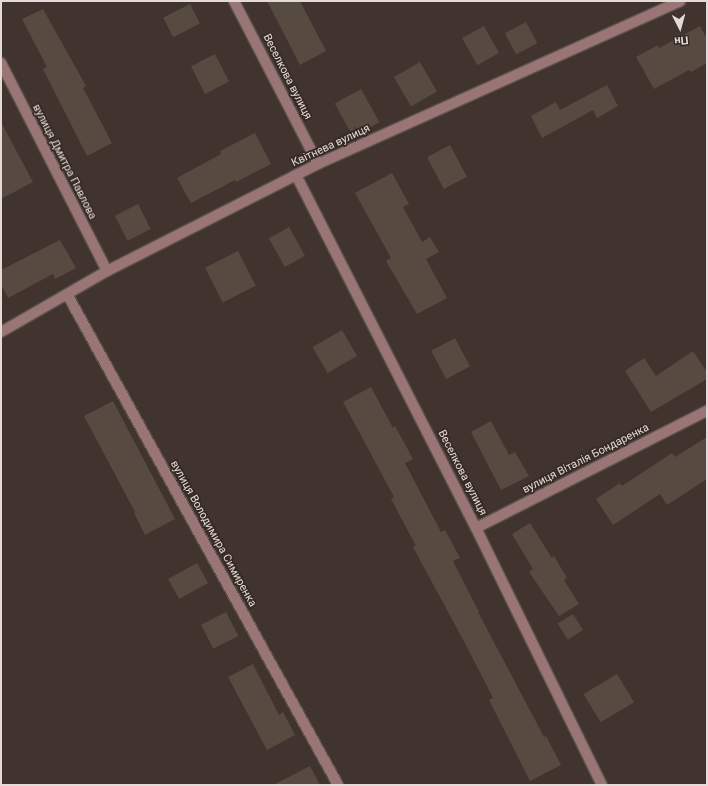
<!DOCTYPE html>
<meta charset="utf-8">
<style>
body{margin:0}
#map{position:relative;width:708px;height:786px;overflow:hidden;background:#41342f;font-family:Roboto,sans-serif}
div>[style]{position:absolute}
.building>*{inset:0;background:#564a41;transform-origin:0 0}
.roads{filter:drop-shadow(1px 0 #5e524d) drop-shadow(-1px 0 #5e524d) drop-shadow(0 1px #5e524d) drop-shadow(0 -1px #5e524d)}
.minor>*{height:10px;margin:-5px;padding:0 5px;transform-origin:5px;border-radius:5px;background:#997575}
span{translate:-50% -50%;white-space:nowrap;text-align:center;line-height:1.15;-webkit-text-stroke:3.5px #372a25;paint-order:stroke}
.street-label{font-size:11px;color:#e4dbd8}
.frame{position:absolute;inset:0;border:2px solid #e4dbd8;pointer-events:none}
.north{position:absolute;left:660px;top:8px;width:40px;height:40px;-webkit-text-stroke:3px #372a25;paint-order:stroke;rotate:174deg;font-size:11px;font-weight:700;line-height:16px;text-align:center;color:#e4dbd8}
.north::after{content:'';display:block;margin:auto;width:14px;height:18px;background:#e4dbd8;clip-path:polygon(50% 0,100% 100%,50% 72%,0 100%)}
</style>
<div id="map">
<div class="building">
<div style="clip-path:polygon(267px 1px,300px 1px,326px 51px,300px 65px)"></div>
<div style="left:190px;top:4px;width:22px;height:30px;rotate:63deg"></div>
<div style="clip-path:polygon(43px 9px,86px 86px,83px 88px,112px 143px,87px 156px,43px 69px,47px 67px,22px 19px)"></div>
<div style="left:526px;top:22px;width:24px;height:24px;rotate:62deg"></div>
<div style="left:484px;top:26px;width:31px;height:25px;rotate:61deg"></div>
<div style="clip-path:polygon(700px 26px,707px 39px,707px 63px,691px 72px,689px 70px,654px 89px,636px 57px,658px 45px,659px 48px)"></div>
<div style="left:215px;top:54px;width:31px;height:27px;rotate:63deg"></div>
<div style="left:420px;top:62px;width:34px;height:30px;rotate:60deg"></div>
<div style="clip-path:polygon(607px 85px,618px 106px,597px 118px,593px 110px,542px 138px,531px 116px,556px 102px,560px 110px)"></div>
<div style="left:361px;top:89px;width:38px;height:30px;rotate:61deg"></div>
<div style="clip-path:polygon(1px 122px,33px 182px,1px 199px)"></div>
<div style="clip-path:polygon(255px 133px,271px 164px,236px 182px,235px 180px,191px 203px,177px 178px,221px 154px,220px 151px)"></div>
<div style="left:450px;top:145px;width:36px;height:26px;rotate:62deg"></div>
<div style="clip-path:polygon(392px 173px,409px 204px,403px 207px,422px 242px,430px 237px,439px 252px,426px 259px,447px 298px,417px 314px,386px 261px,391px 258px,355px 193px)"></div>
<div style="left:138px;top:204px;width:28px;height:26px;rotate:63deg"></div>
<div style="left:289px;top:227px;width:33px;height:23px;rotate:61deg"></div>
<div style="clip-path:polygon(60px 240px,76px 268px,55px 279px,53px 274px,8px 298px,1px 284px,1px 270px)"></div>
<div style="left:238px;top:251px;width:39px;height:37px;rotate:63deg"></div>
<div style="left:342px;top:330px;width:30px;height:34px;rotate:60deg"></div>
<div style="left:455px;top:338px;width:32px;height:27px;rotate:62deg"></div>
<div style="clip-path:polygon(693px 351px,707px 372px,707px 379px,651px 412px,625px 371px,644px 358px,656px 376px)"></div>
<div style="clip-path:polygon(371px 387px,393px 428px,395px 426px,413px 459px,405px 463px,441px 532px,445px 530px,460px 558px,453px 561px,479px 612px,478px 612px,544px 737px,546px 736px,561px 765px,530px 781px,489px 700px,493px 698px,467px 647px,413px 547px,416px 546px,391px 499px,394px 497px,343px 402px)"></div>
<div style="clip-path:polygon(113px 401px,175px 519px,145px 535px,134px 513px,135px 512px,84px 416px)"></div>
<div style="clip-path:polygon(491px 421px,509px 455px,515px 452px,529px 476px,501px 490px,471px 432px)"></div>
<div style="clip-path:polygon(707px 437px,707px 479px,667px 505px,660px 494px,613px 525px,596px 499px,620px 483px,622px 486px,672px 453px,675px 457px)"></div>
<div style="clip-path:polygon(530px 523px,552px 558px,554px 556px,567px 578px,564px 580px,579px 604px,559px 616px,529px 572px,533px 569px,512px 534px)"></div>
<div style="left:197px;top:563px;width:23px;height:33px;rotate:61deg"></div>
<div style="left:226px;top:612px;width:27px;height:28px;rotate:63deg"></div>
<div style="left:573px;top:614px;width:19px;height:18px;rotate:58deg"></div>
<div style="clip-path:polygon(253px 664px,279px 715px,283px 712px,295px 735px,267px 750px,228px 677px)"></div>
<div style="left:617px;top:674px;width:33px;height:39px;rotate:59deg"></div>
<div style="clip-path:polygon(310px 766px,320px 785px,273px 785px)"></div>
</div>
<div class="roads">
<div class="minor">
<div style="left:234px;top:1px;width:183px;rotate:62.7deg"></div>
<div style="left:1px;top:63px;width:233px;rotate:63deg"></div>
<div style="left:296px;top:175px;width:396px;rotate:63deg"></div>
<div style="left:476px;top:528px;width:286px;rotate:63.9deg"></div>
<div style="left:67px;top:294px;width:561px;rotate:61.1deg"></div>
<div style="left:1px;top:332px;width:122px;rotate:-29.9deg"></div>
<div style="left:107px;top:271px;width:237px;rotate:-26.9deg"></div>
<div style="left:318px;top:164px;width:397px;rotate:-24.2deg"></div>
<div style="left:476px;top:528px;width:259px;rotate:-26.9deg"></div>
</div>
</div>
<div class="street-label">
<span style="left:287px;top:77px;rotate:63deg">Веселкова вулиця</span>
<span style="left:331px;top:146px;rotate:-25deg">Квітнева вулиця</span>
<span style="left:64px;top:162px;rotate:63deg">вулиця Дмитра Павлова</span>
<span style="left:586px;top:459px;rotate:-27deg">вулиця Віталія Бондаренка</span>
<span style="left:462px;top:473px;rotate:63deg">Веселкова вулиця</span>
<span style="left:213px;top:534px;rotate:61deg">вулиця Володимира Симиренка</span>
</div>
<div class="frame"></div>
<div class="north">Пн</div>
</div>
